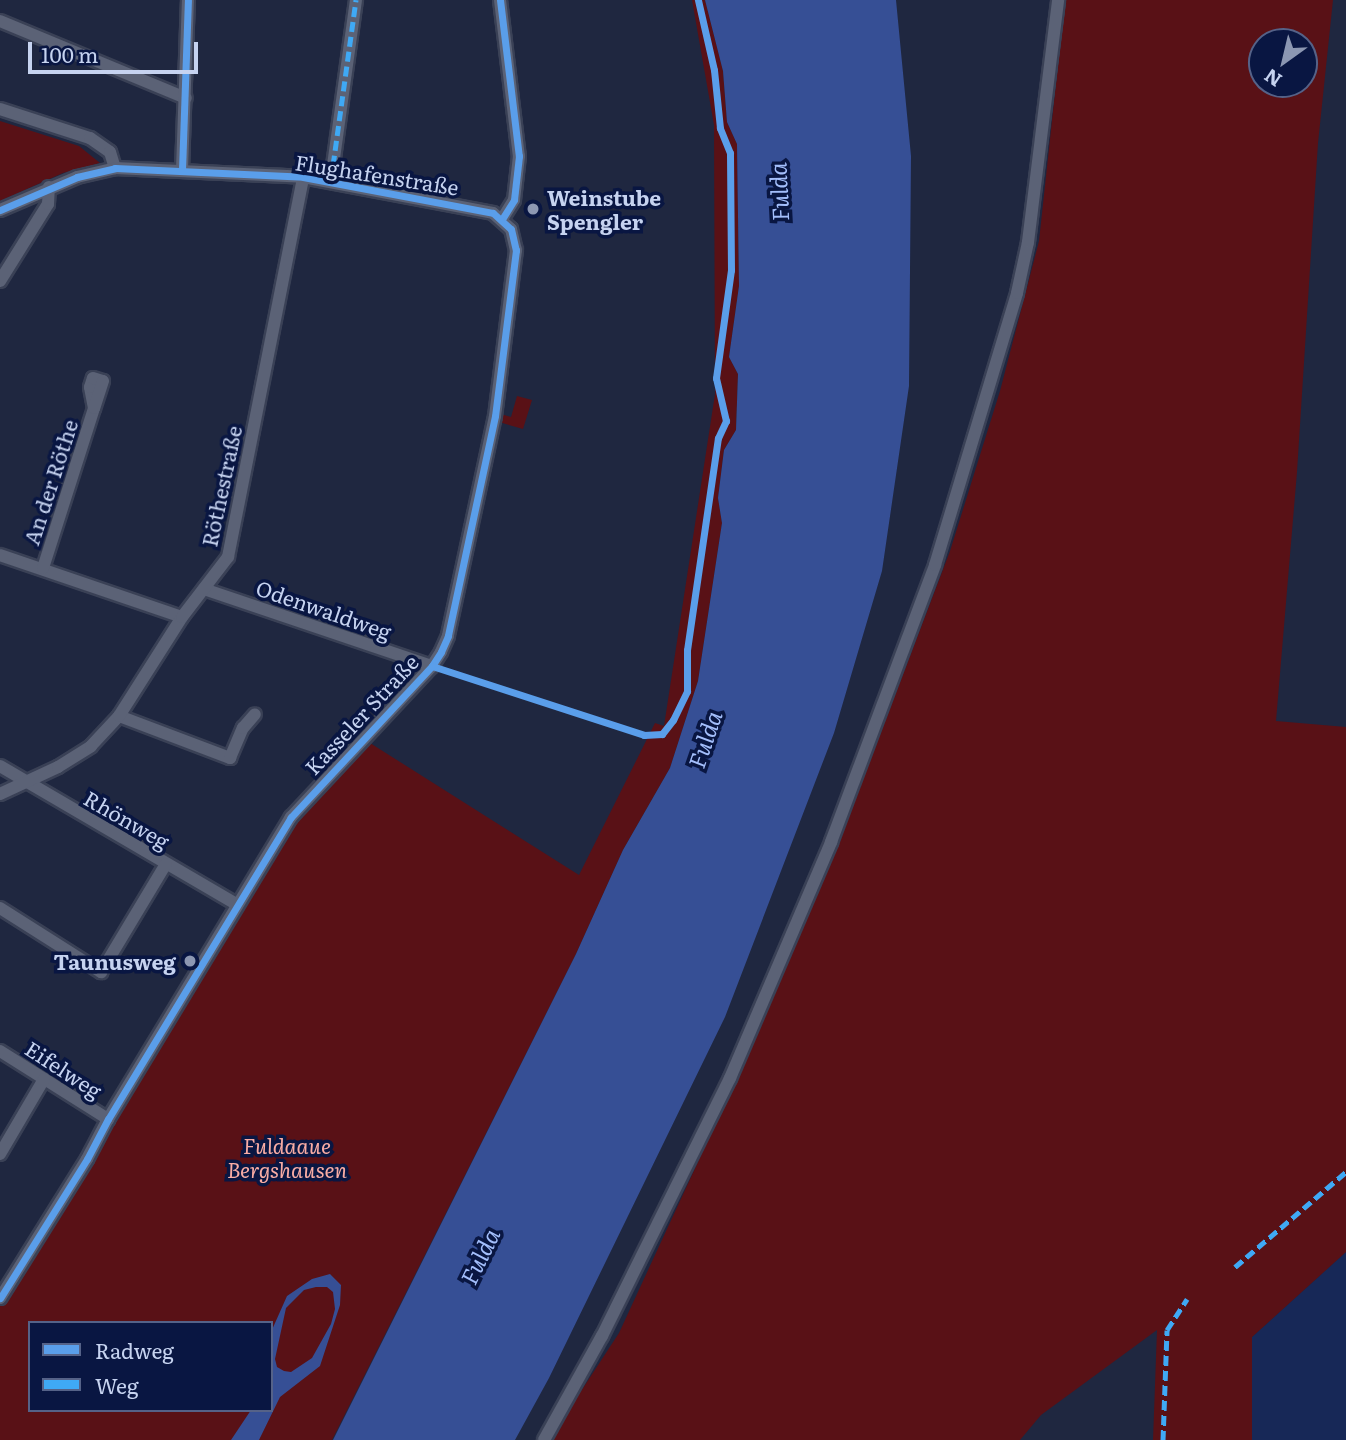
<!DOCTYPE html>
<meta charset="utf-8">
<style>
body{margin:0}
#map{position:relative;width:1346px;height:1440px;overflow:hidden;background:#1f2740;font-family:Literata,serif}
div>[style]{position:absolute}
.built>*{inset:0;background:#172857}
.green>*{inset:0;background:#591116}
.water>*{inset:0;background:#364f95}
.roads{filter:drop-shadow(2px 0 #3a4156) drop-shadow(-2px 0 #3a4156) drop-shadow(0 2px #3a4156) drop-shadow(0 -2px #3a4156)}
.minor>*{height:12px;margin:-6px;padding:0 6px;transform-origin:6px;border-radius:6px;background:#5b6276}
.quiet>*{height:5px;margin-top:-2.5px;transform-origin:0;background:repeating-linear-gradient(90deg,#3fa9f5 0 10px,transparent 0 15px)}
.cycleway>*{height:7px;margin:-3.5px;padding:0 3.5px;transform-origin:3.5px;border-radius:3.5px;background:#5a9eea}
.dots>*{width:19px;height:19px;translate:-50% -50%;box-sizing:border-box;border:4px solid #091642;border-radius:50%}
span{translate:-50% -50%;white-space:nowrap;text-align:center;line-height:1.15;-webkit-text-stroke:7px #091642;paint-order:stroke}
.street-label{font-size:21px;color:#c6d3f0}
.poi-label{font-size:21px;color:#c6d3f0;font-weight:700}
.left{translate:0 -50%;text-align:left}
.right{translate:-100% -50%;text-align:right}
.park-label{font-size:21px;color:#f9aca4;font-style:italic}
.water-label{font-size:23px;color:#a3befb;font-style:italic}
.legend{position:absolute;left:28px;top:1321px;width:245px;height:91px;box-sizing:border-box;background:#091642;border:2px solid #556288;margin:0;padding:9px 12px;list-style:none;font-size:21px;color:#c6d3f0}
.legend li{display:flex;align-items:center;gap:14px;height:35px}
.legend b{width:35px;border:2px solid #556288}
.north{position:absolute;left:1248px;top:28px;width:70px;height:70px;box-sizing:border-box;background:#091642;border:2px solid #556288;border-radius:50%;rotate:214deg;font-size:19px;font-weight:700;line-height:28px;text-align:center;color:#c6d3f0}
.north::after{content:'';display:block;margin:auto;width:24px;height:32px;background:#8c97b2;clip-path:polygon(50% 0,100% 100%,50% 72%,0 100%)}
.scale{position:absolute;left:28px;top:42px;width:170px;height:32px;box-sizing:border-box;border:4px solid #c6d3f0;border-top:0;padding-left:9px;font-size:21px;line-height:24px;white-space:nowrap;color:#c6d3f0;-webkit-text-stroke:5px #091642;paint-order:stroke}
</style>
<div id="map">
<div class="built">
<div style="clip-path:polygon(1346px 1252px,1346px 1440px,1252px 1440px,1252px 1337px)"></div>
</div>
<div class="green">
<div style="clip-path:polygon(evenodd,692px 0,705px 0,723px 71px,727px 122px,737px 144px,739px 286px,729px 357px,738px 374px,736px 430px,724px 450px,718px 498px,722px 523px,698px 681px,670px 768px,623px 850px,576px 954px,332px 1440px,0 1440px,0 1306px,288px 831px,370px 743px,579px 875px,655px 723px,664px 726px,715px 394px,714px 125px,692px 0,30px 1323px,271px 1323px,271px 1410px,30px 1410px,30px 1323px)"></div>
<div style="clip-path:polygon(evenodd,1065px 0,1333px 0,1318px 143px,1297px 472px,1276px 721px,1346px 727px,1346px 1252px,1252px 1337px,1252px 1440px,1153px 1440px,1157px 1330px,1041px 1415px,1020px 1440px,549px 1440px,619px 1333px,757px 1034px,834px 856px,950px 551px,1000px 391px,1039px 241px,1065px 0,1262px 42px,1304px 42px,1304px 84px,1262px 84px,1262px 42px)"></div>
<div style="clip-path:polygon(0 121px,79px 146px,100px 163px,63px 173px,0 201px)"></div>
<div style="clip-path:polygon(517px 396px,532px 400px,523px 429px,499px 422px,501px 414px,511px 417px)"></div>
</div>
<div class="water">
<div style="clip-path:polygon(705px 0,896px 0,911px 156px,909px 386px,882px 571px,834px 733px,725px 1017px,549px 1378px,515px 1440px,333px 1440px,576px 954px,623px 850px,670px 768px,698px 681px,722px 523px,718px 498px,724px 450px,736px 430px,738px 374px,729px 357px,739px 286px,737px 144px,727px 122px,723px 71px)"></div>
<div style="clip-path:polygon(evenodd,330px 1274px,341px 1285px,340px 1305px,320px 1366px,280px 1397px,259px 1440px,231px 1440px,251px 1410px,271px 1410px,271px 1332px,287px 1296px,312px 1279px,330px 1274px,316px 1287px,327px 1287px,333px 1292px,335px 1309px,331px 1324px,312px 1358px,291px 1372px,284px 1371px,277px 1367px,275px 1359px,286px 1308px,304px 1290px,316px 1287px)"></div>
</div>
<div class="roads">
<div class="minor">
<div style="left:500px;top:0;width:157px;rotate:83.1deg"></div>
<div style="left:519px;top:156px;width:44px;rotate:96.5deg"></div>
<div style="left:514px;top:200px;width:22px;rotate:122deg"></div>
<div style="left:0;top:21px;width:201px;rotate:22.5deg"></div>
<div style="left:0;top:109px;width:95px;rotate:17.9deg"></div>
<div style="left:90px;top:138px;width:24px;rotate:35deg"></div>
<div style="left:110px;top:152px;width:17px;rotate:73deg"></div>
<div style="left:182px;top:170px;width:170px;rotate:-88deg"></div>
<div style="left:331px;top:180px;width:182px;rotate:-82.1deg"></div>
<div style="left:0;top:210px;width:84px;rotate:-23.2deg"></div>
<div style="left:77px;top:177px;width:39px;rotate:-13deg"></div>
<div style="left:115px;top:168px;width:188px;rotate:2.7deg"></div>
<div style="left:303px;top:177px;width:193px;rotate:10.7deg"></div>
<div style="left:493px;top:213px;width:24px;rotate:42deg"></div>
<div style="left:511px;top:229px;width:22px;rotate:77deg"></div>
<div style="left:516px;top:250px;width:167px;rotate:97.2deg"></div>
<div style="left:495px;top:416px;width:225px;rotate:102.1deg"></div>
<div style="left:448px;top:636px;width:17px;rotate:114deg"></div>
<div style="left:441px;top:652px;width:17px;rotate:123deg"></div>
<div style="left:432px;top:666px;width:207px;rotate:133deg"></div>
<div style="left:291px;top:817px;width:353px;rotate:121.2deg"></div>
<div style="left:108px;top:1119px;width:45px;rotate:117.7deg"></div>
<div style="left:87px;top:1159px;width:164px;rotate:122deg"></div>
<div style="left:0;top:281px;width:91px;rotate:-58.1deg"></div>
<div style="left:48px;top:204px;width:17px;rotate:-87deg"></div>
<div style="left:0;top:555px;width:192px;rotate:18.8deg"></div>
<div style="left:43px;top:568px;width:168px;rotate:-72.3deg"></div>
<div style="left:94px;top:408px;width:21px;rotate:-101deg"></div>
<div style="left:90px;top:387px;width:9px;rotate:-72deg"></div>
<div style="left:93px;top:378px;width:10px;rotate:17deg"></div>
<div style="left:103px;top:381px;width:28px;rotate:108deg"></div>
<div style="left:204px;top:589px;width:241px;rotate:18.7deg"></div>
<div style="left:119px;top:716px;width:119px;rotate:20.7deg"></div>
<div style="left:230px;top:758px;width:33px;rotate:-67deg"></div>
<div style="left:243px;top:728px;width:18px;rotate:-49deg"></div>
<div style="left:0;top:766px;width:273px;rotate:30.3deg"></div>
<div style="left:0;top:794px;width:64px;rotate:-25deg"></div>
<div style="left:58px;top:767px;width:39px;rotate:-32deg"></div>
<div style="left:91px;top:746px;width:41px;rotate:-47deg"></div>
<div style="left:119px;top:716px;width:117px;rotate:-57.5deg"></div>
<div style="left:182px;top:617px;width:76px;rotate:-52.5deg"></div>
<div style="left:228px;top:557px;width:387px;rotate:-78.8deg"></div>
<div style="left:0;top:908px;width:120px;rotate:32.4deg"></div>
<div style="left:101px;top:972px;width:126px;rotate:-59deg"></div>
<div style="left:0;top:1051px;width:128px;rotate:32.2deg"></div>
<div style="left:0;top:1154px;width:87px;rotate:-59.6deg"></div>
<div style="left:544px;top:1440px;width:119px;rotate:-60.9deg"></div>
<div style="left:602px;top:1336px;width:288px;rotate:-63.6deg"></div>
<div style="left:730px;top:1078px;width:257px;rotate:-66.8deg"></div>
<div style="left:831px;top:842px;width:296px;rotate:-69.4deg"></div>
<div style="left:935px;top:565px;width:284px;rotate:-73.2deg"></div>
<div style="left:1017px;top:293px;width:52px;rotate:-77.8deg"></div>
<div style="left:1028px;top:242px;width:244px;rotate:-82.9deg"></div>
</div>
</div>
<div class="quiet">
<div style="left:331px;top:180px;width:182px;rotate:-82.1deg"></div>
<div style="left:1235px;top:1267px;width:146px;rotate:-40.6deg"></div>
<div style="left:1163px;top:1440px;width:110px;rotate:-87.9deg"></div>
<div style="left:1167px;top:1330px;width:37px;rotate:-57deg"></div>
</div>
<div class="cycleway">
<div style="left:500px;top:0;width:157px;rotate:83.1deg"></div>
<div style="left:519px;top:156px;width:44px;rotate:96.5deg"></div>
<div style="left:514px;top:200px;width:22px;rotate:122deg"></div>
<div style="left:182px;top:170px;width:170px;rotate:-88deg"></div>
<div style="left:0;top:210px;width:84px;rotate:-23.2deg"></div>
<div style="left:77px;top:177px;width:39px;rotate:-13deg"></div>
<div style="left:115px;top:168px;width:188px;rotate:2.7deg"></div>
<div style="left:303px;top:177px;width:193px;rotate:10.7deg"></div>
<div style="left:493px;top:213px;width:24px;rotate:42deg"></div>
<div style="left:511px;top:229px;width:22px;rotate:77deg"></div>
<div style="left:516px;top:250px;width:167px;rotate:97.2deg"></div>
<div style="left:495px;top:416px;width:225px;rotate:102.1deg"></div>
<div style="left:448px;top:636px;width:17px;rotate:114deg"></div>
<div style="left:441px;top:652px;width:17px;rotate:123deg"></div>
<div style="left:432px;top:666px;width:207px;rotate:133deg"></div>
<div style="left:291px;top:817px;width:353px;rotate:121.2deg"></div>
<div style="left:108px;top:1119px;width:45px;rotate:117.7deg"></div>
<div style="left:87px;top:1159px;width:164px;rotate:122deg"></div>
<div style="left:432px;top:666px;width:223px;rotate:18deg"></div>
<div style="left:644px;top:735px;width:18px;rotate:-3deg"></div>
<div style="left:662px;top:734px;width:18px;rotate:-52deg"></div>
<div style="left:673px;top:720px;width:32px;rotate:-64deg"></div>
<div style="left:687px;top:691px;width:41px;rotate:-90deg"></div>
<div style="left:687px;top:650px;width:214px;rotate:-81.7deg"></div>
<div style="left:718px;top:438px;width:19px;rotate:-65deg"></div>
<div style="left:726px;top:421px;width:44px;rotate:-103.1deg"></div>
<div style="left:716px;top:378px;width:109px;rotate:-82.1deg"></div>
<div style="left:731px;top:270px;width:117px;rotate:-90.5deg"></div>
<div style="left:730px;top:153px;width:27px;rotate:-112deg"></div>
<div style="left:720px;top:128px;width:58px;rotate:-95.9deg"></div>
<div style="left:714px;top:70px;width:72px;rotate:-102.9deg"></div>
</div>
<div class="dots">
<div style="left:533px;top:209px;background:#8c97b2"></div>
<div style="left:190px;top:961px;background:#8c97b2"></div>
</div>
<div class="street-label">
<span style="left:377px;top:174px;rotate:9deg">Flughafenstraße</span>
<span style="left:50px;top:482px;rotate:-72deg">An der Röthe</span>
<span style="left:221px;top:486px;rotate:-78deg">Röthestraße</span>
<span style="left:324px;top:609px;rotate:19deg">Odenwaldweg</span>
<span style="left:361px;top:714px;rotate:-47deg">Kasseler Straße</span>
<span style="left:127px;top:819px;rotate:30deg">Rhönweg</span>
<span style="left:64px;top:1069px;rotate:33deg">Eifelweg</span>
</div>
<div class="poi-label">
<span class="left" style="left:547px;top:209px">Weinstube<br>Spengler</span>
<span class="right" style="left:176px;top:961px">Taunusweg</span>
</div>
<div class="park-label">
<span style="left:287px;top:1157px">Fuldaaue<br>Bergshausen</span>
</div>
<div class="water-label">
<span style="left:778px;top:192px;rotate:-93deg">Fulda</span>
<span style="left:704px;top:739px;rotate:-71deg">Fulda</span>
<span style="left:479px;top:1256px;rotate:-64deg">Fulda</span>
</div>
<ul class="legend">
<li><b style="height:9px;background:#5a9eea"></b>Radweg</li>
<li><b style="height:9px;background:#3fa9f5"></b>Weg</li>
</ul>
<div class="north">N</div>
<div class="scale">100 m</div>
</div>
